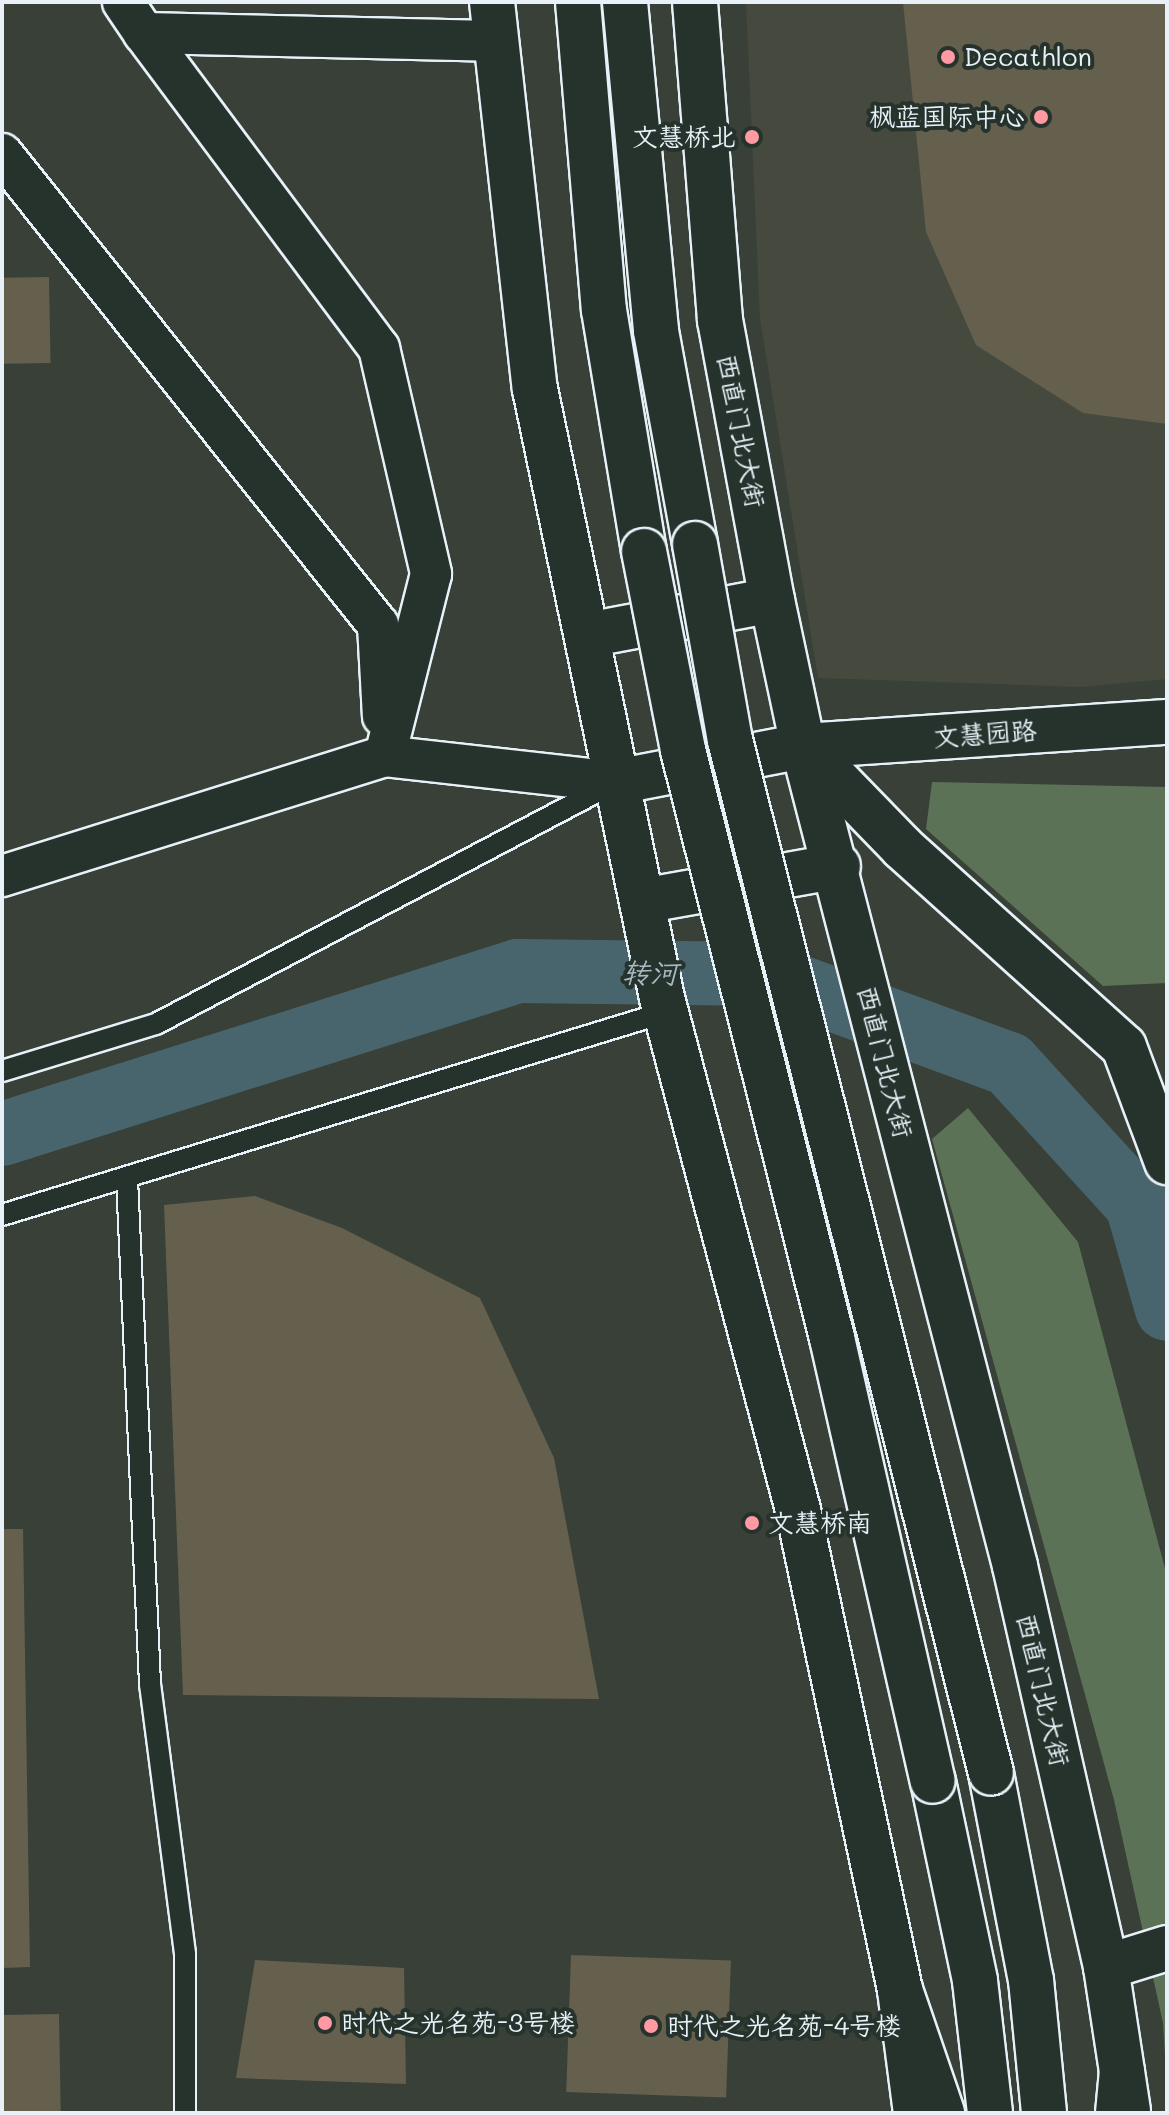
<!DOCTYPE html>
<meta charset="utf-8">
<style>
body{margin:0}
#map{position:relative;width:1169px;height:2115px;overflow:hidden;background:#394037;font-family:Mali,"LXGW WenKai TC",sans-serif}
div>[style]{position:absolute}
.built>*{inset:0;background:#464a3e}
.green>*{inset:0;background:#5c7257}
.river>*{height:64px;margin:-32px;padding:0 32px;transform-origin:32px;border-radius:32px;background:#48656e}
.building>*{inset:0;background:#64604d;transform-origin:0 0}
.roads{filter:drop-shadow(2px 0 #e8f1f8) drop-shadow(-2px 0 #e8f1f8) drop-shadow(0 2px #e8f1f8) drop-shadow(0 -2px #e8f1f8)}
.lane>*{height:20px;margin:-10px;padding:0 10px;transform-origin:10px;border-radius:10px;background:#26332d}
.street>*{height:40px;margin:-20px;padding:0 20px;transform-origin:20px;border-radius:20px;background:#26332d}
.secondary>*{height:44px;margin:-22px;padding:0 22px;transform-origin:22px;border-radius:22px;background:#26332d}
.highway>*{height:44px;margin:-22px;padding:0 22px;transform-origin:22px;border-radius:22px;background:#26332d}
.bridges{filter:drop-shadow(2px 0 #e8f1f8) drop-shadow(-2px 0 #e8f1f8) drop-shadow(0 2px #e8f1f8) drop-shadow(0 -2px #e8f1f8)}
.highway-bridge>*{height:44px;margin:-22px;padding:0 22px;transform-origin:22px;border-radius:22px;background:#26332d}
.dots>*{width:22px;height:22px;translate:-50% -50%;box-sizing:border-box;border:4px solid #26332d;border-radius:50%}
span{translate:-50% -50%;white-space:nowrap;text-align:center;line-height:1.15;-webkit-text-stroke:8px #26332d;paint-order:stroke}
.poi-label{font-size:26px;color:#e8f1f8}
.left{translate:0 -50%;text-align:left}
.right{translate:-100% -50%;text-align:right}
.street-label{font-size:26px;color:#e8f1f8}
.water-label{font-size:28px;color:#a8b9c1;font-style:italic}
.frame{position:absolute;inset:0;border:4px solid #e8f1f8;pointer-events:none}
</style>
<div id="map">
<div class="built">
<div style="clip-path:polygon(746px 2px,1167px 2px,1167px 679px,1080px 687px,818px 678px,760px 318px)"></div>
</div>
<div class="green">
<div style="clip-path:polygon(932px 782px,1167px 787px,1167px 983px,1103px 986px,926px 829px)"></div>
<div style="clip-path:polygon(968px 1108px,1078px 1242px,1167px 1576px,1167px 2086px,1163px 2023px,1114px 1800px,932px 1139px)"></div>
</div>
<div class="river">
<div style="left:2px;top:1134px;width:541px;rotate:-17.53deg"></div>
<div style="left:518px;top:971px;width:246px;rotate:0.7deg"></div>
<div style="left:764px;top:974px;width:261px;rotate:20.2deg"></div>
<div style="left:1009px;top:1064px;width:190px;rotate:47.6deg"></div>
<div style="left:1137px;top:1204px;width:109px;rotate:74.1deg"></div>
</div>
<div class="building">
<div style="clip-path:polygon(903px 2px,1167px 2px,1167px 424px,1083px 413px,976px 345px,926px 232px)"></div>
<div style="left:49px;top:277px;width:86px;height:47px;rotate:89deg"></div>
<div style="clip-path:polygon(255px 1196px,342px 1228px,480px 1298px,554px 1458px,599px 1699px,183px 1695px,164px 1205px)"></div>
<div style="clip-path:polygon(2px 1529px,23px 1529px,30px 1967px,2px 1968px)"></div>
<div style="left:571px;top:1955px;width:160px;height:137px;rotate:2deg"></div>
<div style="clip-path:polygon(255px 1960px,404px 1968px,406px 2084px,236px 2078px)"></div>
<div style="left:59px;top:2014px;width:99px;height:57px;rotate:89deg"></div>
</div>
<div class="roads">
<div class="lane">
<div style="left:2px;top:1071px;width:161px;rotate:-17deg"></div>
<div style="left:156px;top:1024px;width:511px;rotate:-27.77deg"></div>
<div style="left:127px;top:1179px;width:506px;rotate:87.39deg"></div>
<div style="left:150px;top:1684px;width:272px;rotate:82.6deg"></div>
<div style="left:185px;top:1954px;width:159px;rotate:90deg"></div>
<div style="left:2px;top:1215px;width:694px;rotate:-17deg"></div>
</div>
<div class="street">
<div style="left:123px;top:2px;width:37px;rotate:56deg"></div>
<div style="left:144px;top:33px;width:349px;rotate:1.3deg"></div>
<div style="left:144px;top:33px;width:393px;rotate:53.3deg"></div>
<div style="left:379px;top:348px;width:232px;rotate:77deg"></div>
<div style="left:431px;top:574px;width:188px;rotate:104.2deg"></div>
<div style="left:2px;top:154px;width:603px;rotate:51.4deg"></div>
<div style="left:378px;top:625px;width:91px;rotate:86.9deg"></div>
<div style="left:2px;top:876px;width:401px;rotate:-17.4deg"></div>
<div style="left:385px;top:756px;width:232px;rotate:6.4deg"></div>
</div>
<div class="secondary">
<div style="left:492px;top:2px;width:389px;rotate:83.7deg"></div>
<div style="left:535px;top:389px;width:622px;rotate:78.22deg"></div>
<div style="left:662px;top:998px;width:530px;rotate:75.12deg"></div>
<div style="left:798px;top:1510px;width:491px;rotate:78deg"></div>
<div style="left:900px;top:1990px;width:124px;rotate:82.6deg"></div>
<div style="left:695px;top:2px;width:319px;rotate:85.5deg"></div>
<div style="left:720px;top:320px;width:285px;rotate:79.5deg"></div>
<div style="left:772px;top:600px;width:149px;rotate:78deg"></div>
<div style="left:803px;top:746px;width:847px;rotate:75.5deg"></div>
<div style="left:1015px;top:1566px;width:411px;rotate:77.2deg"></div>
<div style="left:1106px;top:1967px;width:146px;rotate:81.3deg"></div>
<div style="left:587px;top:635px;width:188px;rotate:-10.7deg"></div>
<div style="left:808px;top:750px;width:136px;rotate:45.9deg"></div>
<div style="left:903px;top:848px;width:297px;rotate:42deg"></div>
<div style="left:1124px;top:1047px;width:123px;rotate:69.5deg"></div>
<div style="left:616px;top:782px;width:190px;rotate:-10.9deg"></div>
<div style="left:803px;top:746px;width:365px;rotate:-3.8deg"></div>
<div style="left:642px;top:901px;width:199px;rotate:-10.1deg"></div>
<div style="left:1106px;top:1967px;width:64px;rotate:-17.3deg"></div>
</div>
<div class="highway">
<div style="left:578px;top:2px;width:309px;rotate:85.2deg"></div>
<div style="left:604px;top:310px;width:244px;rotate:80.6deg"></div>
<div style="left:625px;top:2px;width:330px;rotate:84.6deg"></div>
<div style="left:656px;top:331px;width:217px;rotate:79.6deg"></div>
<div style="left:991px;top:1773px;width:211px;rotate:79.1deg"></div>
<div style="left:1031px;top:1980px;width:134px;rotate:84.4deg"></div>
<div style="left:933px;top:1781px;width:204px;rotate:78.1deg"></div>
<div style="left:975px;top:1981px;width:133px;rotate:83.5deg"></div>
<div style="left:900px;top:1990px;width:130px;rotate:71.1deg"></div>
<div style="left:1118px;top:2113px;width:42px;rotate:-84.6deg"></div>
</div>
</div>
<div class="bridges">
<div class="highway-bridge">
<div style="left:695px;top:544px;width:199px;rotate:79.9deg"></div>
<div style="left:730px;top:740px;width:1065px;rotate:75.82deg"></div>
<div style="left:644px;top:551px;width:203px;rotate:78.9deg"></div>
<div style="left:683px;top:750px;width:607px;rotate:75.78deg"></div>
<div style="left:832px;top:1338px;width:454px;rotate:77.2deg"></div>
</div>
</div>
<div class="dots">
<div style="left:948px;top:57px;background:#ff9aa2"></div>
<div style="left:1041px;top:117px;background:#ff9aa2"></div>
<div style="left:752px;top:137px;background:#ff9aa2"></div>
<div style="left:752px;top:1523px;background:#ff9aa2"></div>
<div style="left:325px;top:2023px;background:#ff9aa2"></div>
<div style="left:651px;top:2026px;background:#ff9aa2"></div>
</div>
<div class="poi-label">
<span class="left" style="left:964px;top:57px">Decathlon</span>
<span class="right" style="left:1025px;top:117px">枫蓝国际中心</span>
<span class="right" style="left:736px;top:137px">文慧桥北</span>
<span class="left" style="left:768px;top:1523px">文慧桥南</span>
<span class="left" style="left:341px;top:2023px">时代之光名苑-3号楼</span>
<span class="left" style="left:667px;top:2026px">时代之光名苑-4号楼</span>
</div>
<div class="street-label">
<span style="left:741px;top:431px;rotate:79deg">西直门北大街</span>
<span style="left:985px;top:734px;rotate:-4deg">文慧园路</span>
<span style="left:885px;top:1062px;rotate:76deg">西直门北大街</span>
<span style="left:1043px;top:1690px;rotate:77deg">西直门北大街</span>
</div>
<div class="water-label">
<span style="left:650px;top:972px;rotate:1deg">转河</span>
</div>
<div class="frame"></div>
</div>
